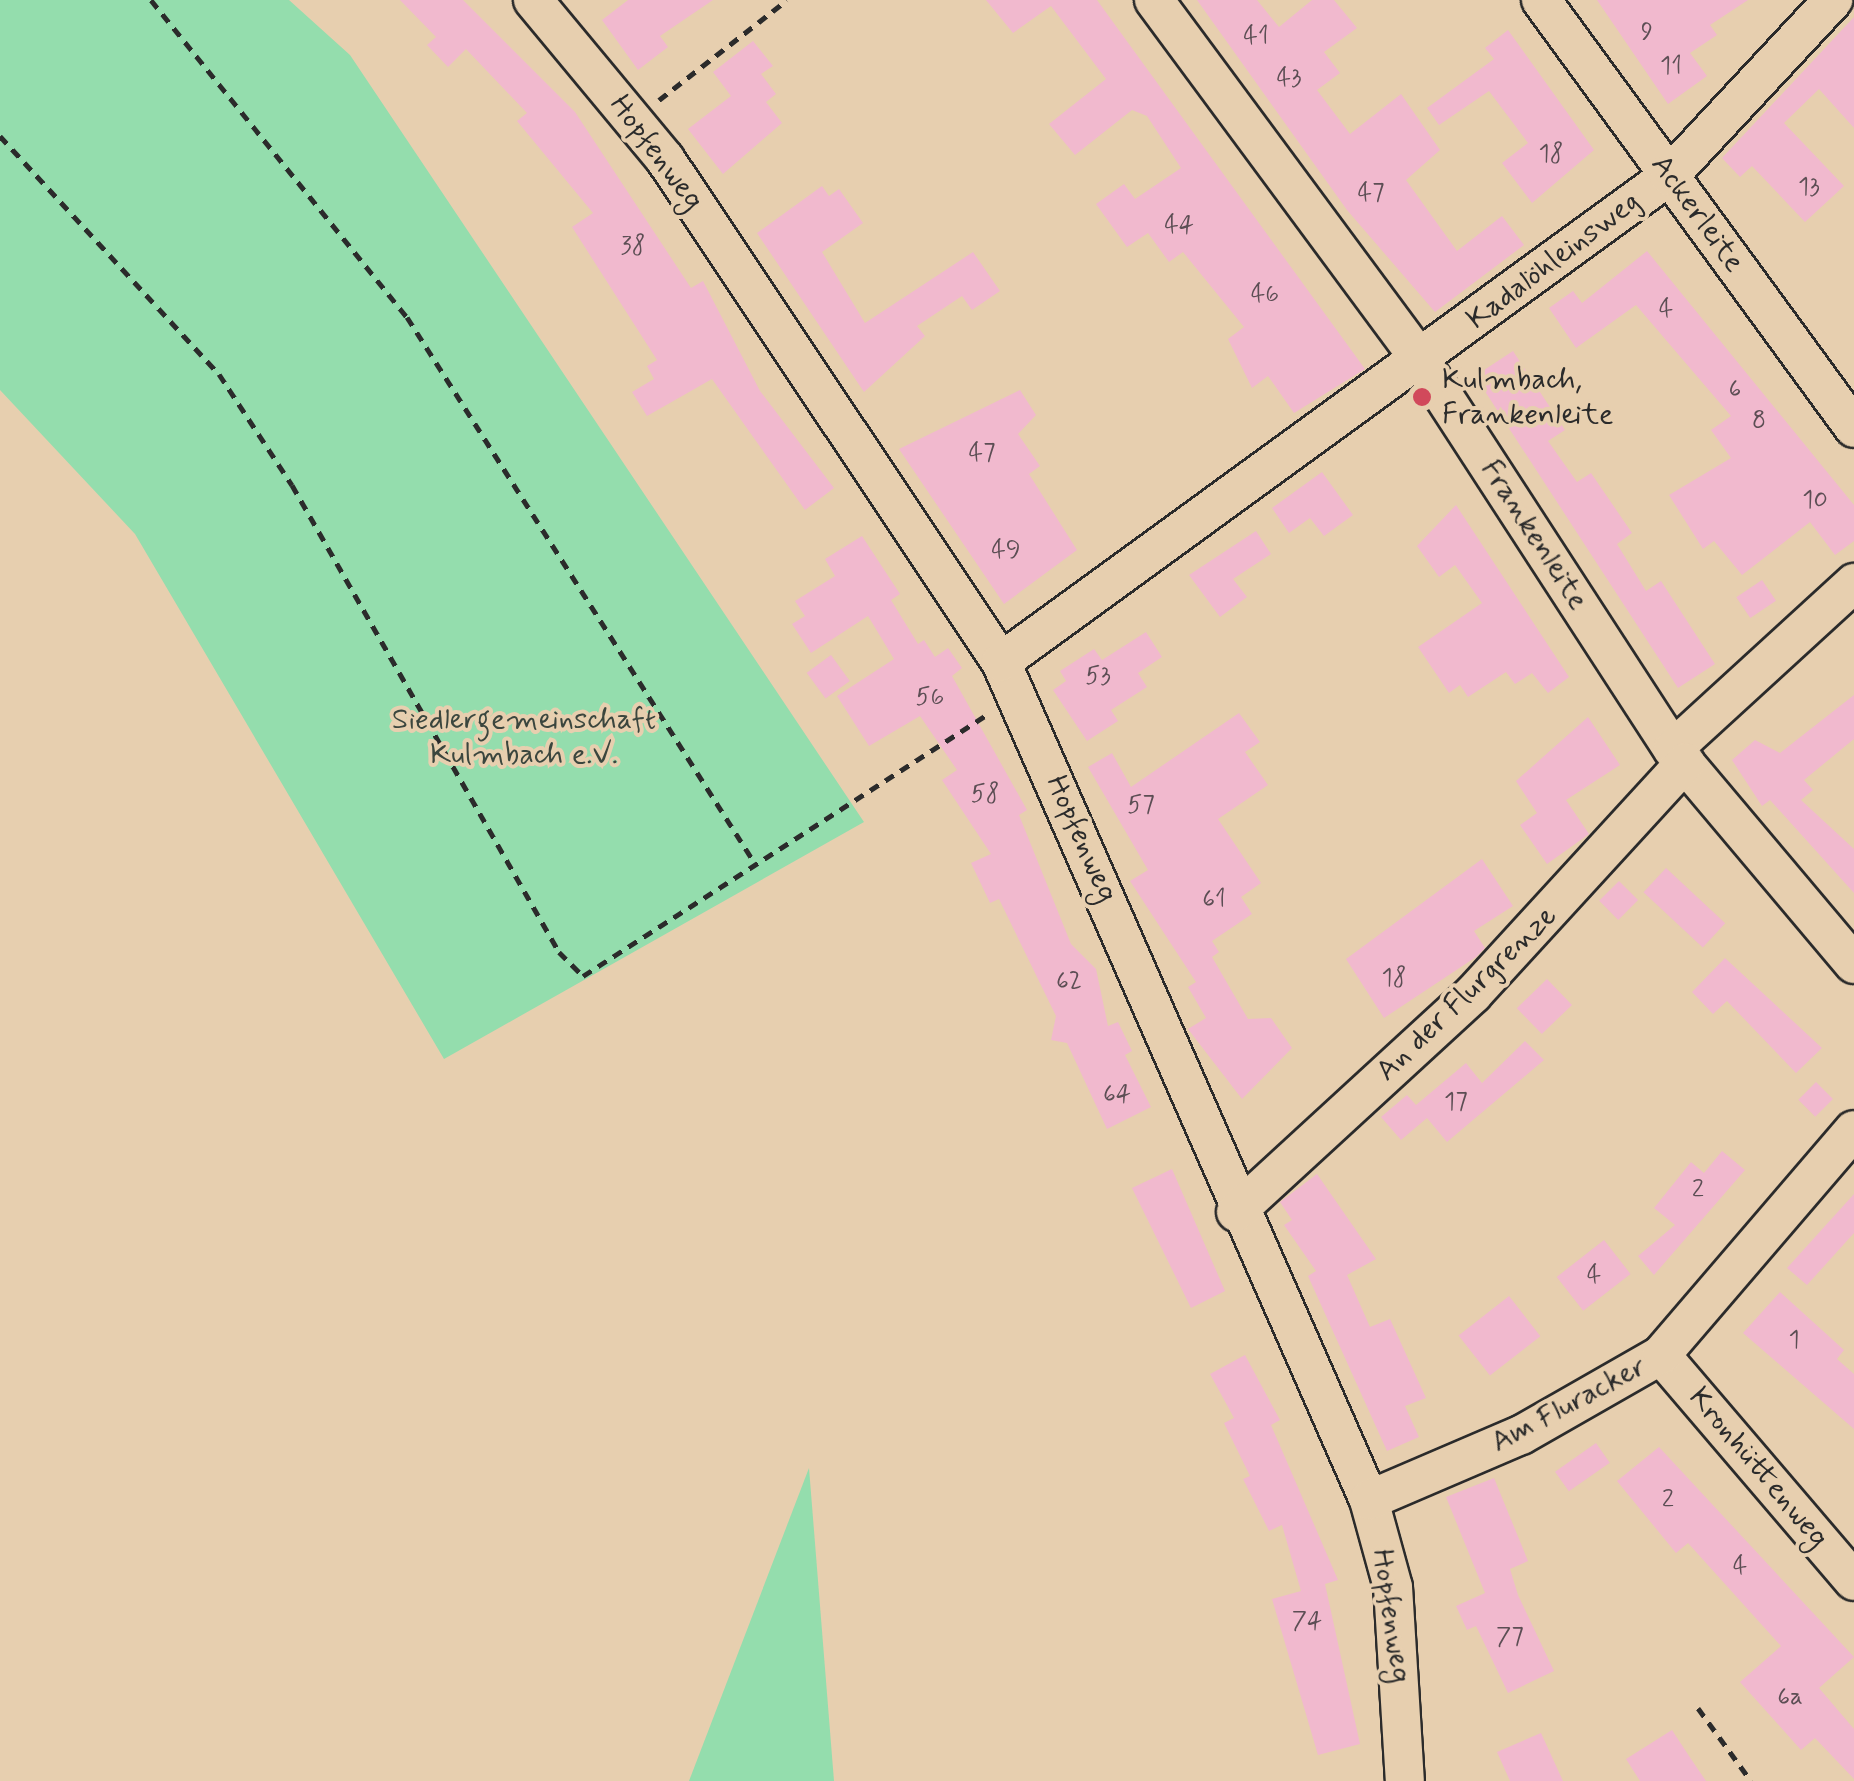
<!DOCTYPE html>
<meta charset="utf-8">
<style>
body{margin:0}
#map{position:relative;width:1854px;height:1781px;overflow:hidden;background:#e7cfaf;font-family:Mynerve,sans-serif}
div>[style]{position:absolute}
.green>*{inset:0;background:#94ddad}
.building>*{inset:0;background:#f1b9ce;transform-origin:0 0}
.path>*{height:5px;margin-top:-2.5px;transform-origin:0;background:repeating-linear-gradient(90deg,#2b2b2b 0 10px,transparent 0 18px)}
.roads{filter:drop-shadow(2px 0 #2b2b2b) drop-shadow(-2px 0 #2b2b2b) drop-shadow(0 2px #2b2b2b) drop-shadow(0 -2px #2b2b2b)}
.minor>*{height:38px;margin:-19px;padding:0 19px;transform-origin:19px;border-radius:19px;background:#e7cfaf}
.dots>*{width:28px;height:28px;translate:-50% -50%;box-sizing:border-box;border:5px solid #e7cfaf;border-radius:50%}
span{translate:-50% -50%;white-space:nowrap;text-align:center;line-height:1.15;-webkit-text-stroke:8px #e7cfaf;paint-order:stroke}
.number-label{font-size:25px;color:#5c4e54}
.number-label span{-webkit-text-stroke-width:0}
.street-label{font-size:30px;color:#2b2b2b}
.poi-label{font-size:30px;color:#2b2b2b}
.left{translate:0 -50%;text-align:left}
.park-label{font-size:30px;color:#3b463e}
</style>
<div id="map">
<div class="green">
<div style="clip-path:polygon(0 0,289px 0,350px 55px,864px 822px,444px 1059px,135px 534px,0 390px)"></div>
<div style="clip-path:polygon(809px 1468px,834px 1781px,689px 1781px)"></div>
</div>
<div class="building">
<div style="clip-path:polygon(400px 0,463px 0,575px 112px,691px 288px,703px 281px,760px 391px,834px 488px,805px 510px,712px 379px,647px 416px,632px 392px,654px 379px,647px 366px,657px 360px,572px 227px,593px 213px,517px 121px,527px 113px,466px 49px,448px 67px,427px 45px,436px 37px)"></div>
<div style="clip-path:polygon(628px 0,713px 0,660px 36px,668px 47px,638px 70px,602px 20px)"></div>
<div style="clip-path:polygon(986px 0,1097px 0,1365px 369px,1294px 413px,1268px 376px,1252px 388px,1228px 339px,1244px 327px,1183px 252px,1169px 262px,1148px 233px,1127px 247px,1096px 204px,1124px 184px,1135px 199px,1181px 168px,1147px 116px,1132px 110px,1075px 155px,1049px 124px,1106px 79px,1051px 6px,1013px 33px)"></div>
<div style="clip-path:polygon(1197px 0,1257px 0,1279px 27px,1312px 0,1334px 0,1357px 28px,1324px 52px,1340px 73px,1317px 90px,1350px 134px,1401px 94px,1440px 150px,1406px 180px,1457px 251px,1502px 216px,1524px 245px,1435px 312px,1347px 210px)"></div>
<div style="clip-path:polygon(1597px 0,1748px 0,1710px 25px,1717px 35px,1690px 53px,1707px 76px,1668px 104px)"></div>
<div style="clip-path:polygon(1854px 17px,1854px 128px,1819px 89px,1784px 123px,1844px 186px,1805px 222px,1752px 166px,1740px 177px,1722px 158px)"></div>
<div style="clip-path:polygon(1508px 30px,1594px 150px,1532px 203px,1502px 163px,1528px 143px,1489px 91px,1439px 125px,1427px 108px,1494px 59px,1485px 48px)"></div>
<div style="clip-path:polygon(753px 41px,773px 66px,761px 74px,776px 94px,766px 102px,782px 123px,723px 174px,688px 129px,731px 96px,713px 72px)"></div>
<div style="clip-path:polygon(822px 186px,829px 196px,839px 189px,863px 223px,822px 252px,865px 323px,973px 252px,1000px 291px,972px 310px,962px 296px,917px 326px,925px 336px,864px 392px,757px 233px)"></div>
<div style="clip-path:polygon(1647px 251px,1854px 505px,1854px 541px,1835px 555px,1810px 522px,1742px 575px,1714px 541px,1703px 549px,1669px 495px,1731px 458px,1711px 430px,1731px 416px,1636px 305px,1576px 348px,1549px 308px,1573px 291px,1582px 303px)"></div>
<div style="clip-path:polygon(1513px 351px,1565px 430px,1548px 441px,1577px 482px,1591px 473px,1632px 533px,1617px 544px,1646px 591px,1661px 581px,1715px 664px,1678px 688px,1475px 376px)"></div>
<div style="clip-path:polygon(1020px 390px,1036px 415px,1018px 434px,1040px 466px,1029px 474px,1077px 550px,1004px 604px,899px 449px)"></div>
<div style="clip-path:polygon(1322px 472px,1353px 515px,1324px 536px,1310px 518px,1289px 533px,1272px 508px)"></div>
<div style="clip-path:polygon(1456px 505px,1569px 677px,1548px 693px,1532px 673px,1515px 684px,1506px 672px,1468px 697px,1460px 685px,1449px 693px,1418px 647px,1482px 603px,1455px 565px,1439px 577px,1417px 546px)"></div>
<div style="clip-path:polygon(1256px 531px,1271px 554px,1233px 579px,1247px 597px,1220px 617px,1189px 575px)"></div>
<div style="clip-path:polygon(862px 536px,900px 594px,891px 600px,918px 644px,924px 640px,935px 657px,948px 648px,962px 668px,952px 676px,1027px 810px,1019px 815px,1071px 944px,1096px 969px,1108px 1026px,1118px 1022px,1132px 1051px,1125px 1055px,1151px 1107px,1107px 1129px,1067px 1043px,1051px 1040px,1056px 1016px,999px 899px,990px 903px,971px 863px,991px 854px,942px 780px,957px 770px,920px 716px,869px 746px,837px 696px,894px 659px,868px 616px,811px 653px,792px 624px,805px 616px,795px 601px,835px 576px,825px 559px)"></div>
<div style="left:1762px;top:580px;width:25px;height:31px;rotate:56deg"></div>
<div style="clip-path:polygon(1146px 632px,1162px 657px,1138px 673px,1147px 687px,1111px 710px,1118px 721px,1087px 741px,1053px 690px,1066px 681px,1060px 671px,1094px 649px,1102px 660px)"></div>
<div style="left:831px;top:655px;width:32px;height:30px;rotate:54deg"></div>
<div style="clip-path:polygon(1854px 695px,1854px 739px,1804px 780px,1813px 790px,1801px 800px,1854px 849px,1854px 893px,1770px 800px,1762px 806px,1732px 760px,1755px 740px,1780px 753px)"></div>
<div style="clip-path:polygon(1239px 713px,1260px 742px,1245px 752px,1268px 785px,1218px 819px,1261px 883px,1241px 897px,1252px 914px,1212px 941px,1219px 952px,1212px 957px,1248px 1019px,1271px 1018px,1292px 1048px,1242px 1099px,1188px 1029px,1206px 1018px,1188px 987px,1196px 982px,1130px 881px,1148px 870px,1088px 767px,1112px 753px,1131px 787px)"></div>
<div style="clip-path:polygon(1588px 717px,1620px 765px,1566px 800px,1589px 834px,1547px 864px,1520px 825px,1537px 813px,1516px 781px)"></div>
<div style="clip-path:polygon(1482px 859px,1513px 906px,1474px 931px,1485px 948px,1476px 957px,1384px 1018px,1346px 959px)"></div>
<div style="left:1666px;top:868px;width:81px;height:33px;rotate:43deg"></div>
<div style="left:1619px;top:881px;width:27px;height:28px;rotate:45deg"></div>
<div style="clip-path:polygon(1725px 958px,1822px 1048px,1796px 1073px,1727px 1001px,1713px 1014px,1692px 992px)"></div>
<div style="left:1547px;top:979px;width:36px;height:42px;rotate:46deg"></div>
<div style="clip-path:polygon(1525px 1041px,1544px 1060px,1447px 1142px,1427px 1118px,1401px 1140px,1381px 1117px,1407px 1095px,1416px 1105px,1466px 1063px,1482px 1083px)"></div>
<div style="left:1816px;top:1082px;width:24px;height:25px;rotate:45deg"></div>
<div style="clip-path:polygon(1722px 1151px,1745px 1170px,1654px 1275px,1638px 1256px,1675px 1225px,1654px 1208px,1691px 1162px,1704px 1173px)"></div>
<div style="clip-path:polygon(1172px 1169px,1225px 1291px,1191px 1308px,1132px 1188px)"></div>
<div style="clip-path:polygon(1317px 1174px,1376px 1259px,1347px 1275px,1370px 1327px,1390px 1319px,1426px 1398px,1405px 1406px,1419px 1437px,1387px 1451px,1308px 1276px,1316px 1271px,1284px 1225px,1292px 1220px,1280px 1202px)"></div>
<div style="clip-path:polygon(1854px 1194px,1854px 1233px,1807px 1285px,1787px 1268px)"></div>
<div style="left:1604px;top:1240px;width:43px;height:60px;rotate:52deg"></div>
<div style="clip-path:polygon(1780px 1292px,1844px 1350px,1837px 1359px,1854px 1374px,1854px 1429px,1743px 1333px)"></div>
<div style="left:1509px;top:1296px;width:51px;height:64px;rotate:52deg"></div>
<div style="clip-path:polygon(1245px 1355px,1280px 1420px,1271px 1425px,1338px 1580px,1325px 1584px,1360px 1744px,1318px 1755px,1272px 1599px,1301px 1591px,1282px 1525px,1269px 1531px,1243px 1479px,1250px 1476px,1224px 1423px,1234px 1418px,1210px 1374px)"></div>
<div style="left:1596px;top:1443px;width:24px;height:50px;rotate:55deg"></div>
<div style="clip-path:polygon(1659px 1447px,1854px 1657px,1819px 1688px,1854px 1729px,1854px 1779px,1815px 1738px,1801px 1750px,1740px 1682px,1781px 1646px,1688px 1543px,1676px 1553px,1617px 1481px)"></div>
<div style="clip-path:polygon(1494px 1478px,1528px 1561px,1510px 1569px,1518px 1595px,1554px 1671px,1508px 1693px,1476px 1626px,1467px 1630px,1456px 1606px,1485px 1593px,1446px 1497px)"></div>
<div style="clip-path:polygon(1672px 1730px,1689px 1756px,1706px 1781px,1640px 1781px,1626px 1759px)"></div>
<div style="clip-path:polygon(1541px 1733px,1563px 1781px,1510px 1781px,1497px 1752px)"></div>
</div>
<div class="path">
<div style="left:151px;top:0;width:407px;rotate:51.1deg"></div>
<div style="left:407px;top:317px;width:650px;rotate:57.51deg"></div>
<div style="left:659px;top:100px;width:162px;rotate:-38deg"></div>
<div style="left:0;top:136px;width:323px;rotate:47.4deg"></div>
<div style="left:219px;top:374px;width:133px;rotate:56.7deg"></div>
<div style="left:292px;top:485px;width:538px;rotate:60.24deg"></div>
<div style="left:559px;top:952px;width:34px;rotate:45deg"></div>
<div style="left:583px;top:976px;width:482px;rotate:-32.9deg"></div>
<div style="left:1698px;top:1708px;width:90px;rotate:54deg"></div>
</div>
<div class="roads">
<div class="minor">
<div style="left:533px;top:0;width:207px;rotate:50.3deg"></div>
<div style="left:665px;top:159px;width:605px;rotate:56.26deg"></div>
<div style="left:1001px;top:662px;width:915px;rotate:66.29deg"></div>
<div style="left:1369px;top:1500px;width:90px;rotate:74.6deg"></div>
<div style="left:1393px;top:1587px;width:194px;rotate:86.5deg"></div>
<div style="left:1154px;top:0;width:448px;rotate:53.5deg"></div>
<div style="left:1420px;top:360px;width:464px;rotate:57deg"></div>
<div style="left:1673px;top:749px;width:281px;rotate:49.9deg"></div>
<div style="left:1541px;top:0;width:530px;rotate:53.82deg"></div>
<div style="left:1001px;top:662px;width:826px;rotate:-36.04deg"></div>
<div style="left:1669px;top:176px;width:241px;rotate:-47deg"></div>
<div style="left:1673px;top:749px;width:246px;rotate:-42.5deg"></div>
<div style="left:1236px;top:1212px;width:322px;rotate:-42.6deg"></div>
<div style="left:1473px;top:994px;width:314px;rotate:-47.5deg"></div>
<div style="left:1661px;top:1355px;width:297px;rotate:49.5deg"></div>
<div style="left:1369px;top:1500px;width:165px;rotate:-23.2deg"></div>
<div style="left:1521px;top:1435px;width:161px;rotate:-29.7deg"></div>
<div style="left:1661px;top:1355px;width:296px;rotate:-49.4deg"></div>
</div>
</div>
<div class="dots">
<div style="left:1422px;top:397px;background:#d1495b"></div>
</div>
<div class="number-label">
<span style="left:1647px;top:33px">9</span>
<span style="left:1256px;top:37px">41</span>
<span style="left:1671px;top:67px">11</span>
<span style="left:1289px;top:79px">43</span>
<span style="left:1551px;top:155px">18</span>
<span style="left:1809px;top:188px">13</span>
<span style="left:1371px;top:194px">47</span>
<span style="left:1179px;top:226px">44</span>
<span style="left:633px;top:247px">38</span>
<span style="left:1265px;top:295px">46</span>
<span style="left:1666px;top:310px">4</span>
<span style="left:1735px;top:390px">6</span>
<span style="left:1759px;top:421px">8</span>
<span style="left:982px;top:454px">47</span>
<span style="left:1815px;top:501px">10</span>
<span style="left:1006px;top:551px">49</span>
<span style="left:1098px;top:677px">53</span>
<span style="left:930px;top:698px">56</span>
<span style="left:985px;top:795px">58</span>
<span style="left:1141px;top:806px">57</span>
<span style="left:1214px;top:900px">61</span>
<span style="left:1394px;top:979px">18</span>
<span style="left:1069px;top:982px">62</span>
<span style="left:1117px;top:1095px">64</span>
<span style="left:1456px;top:1103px">17</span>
<span style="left:1698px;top:1190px">2</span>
<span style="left:1594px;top:1276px">4</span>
<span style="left:1794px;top:1341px">1</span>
<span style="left:1668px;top:1500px">2</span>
<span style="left:1740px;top:1567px">4</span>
<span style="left:1307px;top:1622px">74</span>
<span style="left:1510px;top:1638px">77</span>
<span style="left:1790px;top:1698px">6a</span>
</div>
<div class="street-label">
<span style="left:656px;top:153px;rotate:53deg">Hopfenweg</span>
<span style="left:1697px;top:214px;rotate:54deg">Ackerleite</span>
<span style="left:1554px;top:261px;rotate:-37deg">Kadalöhleinsweg</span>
<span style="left:1534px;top:535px;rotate:57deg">Frankenleite</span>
<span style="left:1081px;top:839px;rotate:66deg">Hopfenweg</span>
<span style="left:1467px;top:994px;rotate:-44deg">An der Flurgrenze</span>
<span style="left:1569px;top:1405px;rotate:-28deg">Am Fluracker</span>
<span style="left:1758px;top:1468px;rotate:50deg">Kronhüttenweg</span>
<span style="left:1391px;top:1616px;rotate:82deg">Hopfenweg</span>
</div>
<div class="poi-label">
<span class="left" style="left:1442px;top:397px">Kulmbach,<br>Frankenleite</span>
</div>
<div class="park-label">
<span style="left:524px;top:737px">Siedlergemeinschaft<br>Kulmbach e.V.</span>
</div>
</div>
